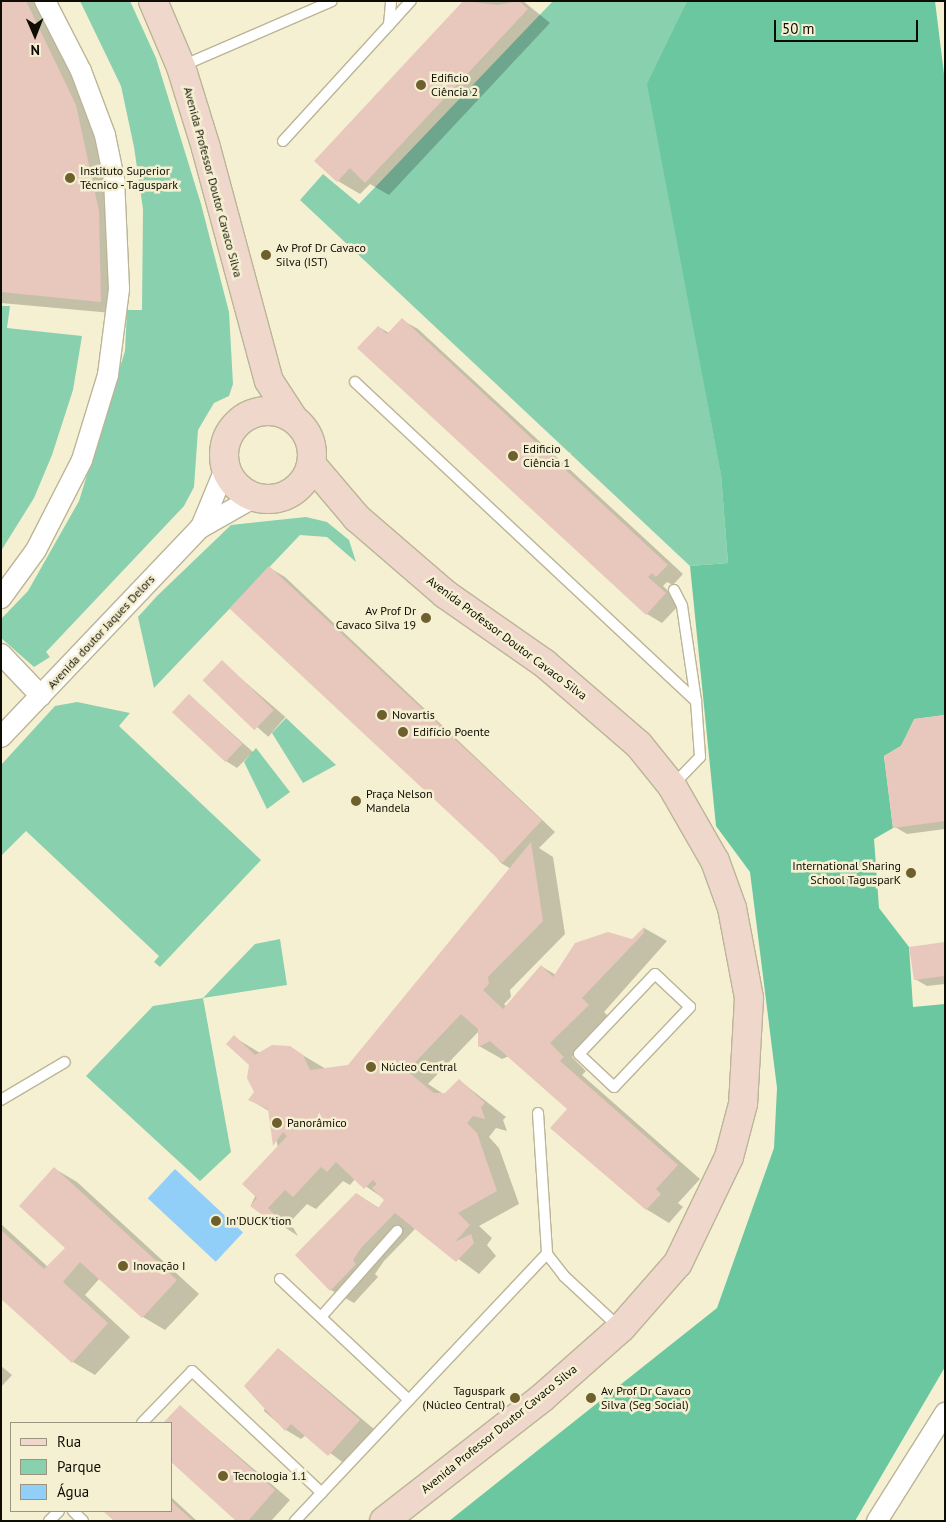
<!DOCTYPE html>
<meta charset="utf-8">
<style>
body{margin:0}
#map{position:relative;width:946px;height:1522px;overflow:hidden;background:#f5f0d1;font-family:"PT Sans",sans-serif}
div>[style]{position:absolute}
.green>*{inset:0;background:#89d0af}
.forest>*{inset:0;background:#6bc79f}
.water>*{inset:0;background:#92cff8;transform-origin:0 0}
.shadow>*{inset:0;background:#0003;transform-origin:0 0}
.building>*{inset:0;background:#e8c7bc;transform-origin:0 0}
.roads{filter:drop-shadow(1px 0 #bbb597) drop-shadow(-1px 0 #bbb597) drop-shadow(0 1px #bbb597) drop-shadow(0 -1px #bbb597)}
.service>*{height:10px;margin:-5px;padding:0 5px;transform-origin:5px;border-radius:5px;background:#fff}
.minor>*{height:20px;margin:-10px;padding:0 10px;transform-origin:10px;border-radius:10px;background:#fff}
.secondary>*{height:28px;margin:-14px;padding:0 14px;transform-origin:14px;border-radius:14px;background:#efd7cc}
.secondary>.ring{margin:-14px;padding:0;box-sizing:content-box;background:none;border:28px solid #efd7cc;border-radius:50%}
.dots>*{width:14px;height:14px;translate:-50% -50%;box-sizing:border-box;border:2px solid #f5f0d1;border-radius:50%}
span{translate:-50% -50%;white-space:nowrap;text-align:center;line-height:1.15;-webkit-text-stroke:5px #f5f0d1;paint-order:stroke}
.poi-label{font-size:12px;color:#0f0c04}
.left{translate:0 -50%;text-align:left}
.right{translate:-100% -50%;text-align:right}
.street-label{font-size:12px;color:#0f0c04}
.frame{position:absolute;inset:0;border:2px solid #0f0c04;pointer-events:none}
.legend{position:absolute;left:10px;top:1422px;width:162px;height:90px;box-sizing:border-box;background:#f5f0d1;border:1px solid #99957f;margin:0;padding:6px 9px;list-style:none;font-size:15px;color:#0f0c04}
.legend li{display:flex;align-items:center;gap:10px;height:25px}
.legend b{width:25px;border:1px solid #99957f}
.north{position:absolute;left:10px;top:10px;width:50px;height:50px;-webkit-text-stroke:4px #f5f0d1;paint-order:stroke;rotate:179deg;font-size:14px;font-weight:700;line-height:20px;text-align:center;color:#0f0c04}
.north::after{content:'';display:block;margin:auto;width:18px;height:22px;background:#0f0c04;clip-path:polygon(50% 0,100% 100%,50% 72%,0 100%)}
.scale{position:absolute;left:774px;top:20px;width:144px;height:22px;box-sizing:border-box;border:2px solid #0f0c04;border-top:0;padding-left:6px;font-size:15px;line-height:18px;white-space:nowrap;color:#0f0c04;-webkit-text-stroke:4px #f5f0d1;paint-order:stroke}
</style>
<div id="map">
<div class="green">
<div style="clip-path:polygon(80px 1px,130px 1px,156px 58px,201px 204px,229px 312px,233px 384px,229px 396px,214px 403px,198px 430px,194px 487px,184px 506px,46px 652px,50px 657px,34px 667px,1px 638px,1px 619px,28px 591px,79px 501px,125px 351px,127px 310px,142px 310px,143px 209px,134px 147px,121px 86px)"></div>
<div style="clip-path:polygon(553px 1px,687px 1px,648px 85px,721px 474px,728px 563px,690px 566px,300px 200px,323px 174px,359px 204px)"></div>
<div style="clip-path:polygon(1px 306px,10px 306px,7px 328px,82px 336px,73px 390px,52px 455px,34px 498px,1px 551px)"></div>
<div style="clip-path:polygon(306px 517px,327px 522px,349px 540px,356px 562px,327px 537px,300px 535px,154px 688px,138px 617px,157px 596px,231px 525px)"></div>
<div style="clip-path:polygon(77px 702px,130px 713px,119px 726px,261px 860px,160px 967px,154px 962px,159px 956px,26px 831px,1px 856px,1px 765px,55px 706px)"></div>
<div style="clip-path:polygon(286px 718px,336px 765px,303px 783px,272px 733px)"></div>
<div style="clip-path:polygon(256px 748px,290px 792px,267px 809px,244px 762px)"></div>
<div style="clip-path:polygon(280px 939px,287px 985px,203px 998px,231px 1152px,200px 1181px,86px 1076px,153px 1006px,203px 998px,255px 944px)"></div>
</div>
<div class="forest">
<div style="clip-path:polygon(687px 1px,935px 1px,945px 82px,945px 715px,915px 719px,901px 746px,884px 756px,893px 828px,874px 839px,879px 908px,909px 947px,913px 1007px,945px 1004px,945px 1367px,855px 1521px,449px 1521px,717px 1308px,774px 1148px,777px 1088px,750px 872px,716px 826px,690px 566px,728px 563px,721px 475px,647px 84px)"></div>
</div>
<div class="water">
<div style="left:175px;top:1169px;width:93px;height:40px;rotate:43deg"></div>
</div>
<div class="shadow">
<div style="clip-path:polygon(1px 1px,40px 1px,99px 119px,123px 314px,1px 303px)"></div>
<div style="clip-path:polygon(465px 1px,523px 1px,550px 23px,389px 195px,370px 184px,360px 194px,338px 181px)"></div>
<div style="clip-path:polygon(402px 320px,418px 329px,683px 574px,673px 585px,667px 582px,663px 586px,681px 603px,662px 623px,647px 614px,379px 327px,389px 333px)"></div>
<div style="clip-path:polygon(270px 568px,285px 577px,555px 832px,539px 848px,553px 857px,565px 934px,510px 990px,511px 997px,504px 1004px,507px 1007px,541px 966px,556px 975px,633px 940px,644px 928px,667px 941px,604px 1012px,611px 1019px,572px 1057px,586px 1071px,582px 1075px,700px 1179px,678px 1203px,683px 1207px,669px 1223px,646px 1209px,569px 1109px,509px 1056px,502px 1059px,479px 1046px,479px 1031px,428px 1084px,445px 1095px,459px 1080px,506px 1117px,503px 1120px,507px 1131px,496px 1128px,489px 1137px,499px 1148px,519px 1204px,479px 1226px,492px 1238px,487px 1245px,496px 1256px,479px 1274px,416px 1228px,384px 1261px,375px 1274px,378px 1277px,354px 1303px,331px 1290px,357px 1194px,379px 1208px,386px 1200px,355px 1179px,350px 1185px,343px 1181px,316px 1209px,307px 1204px,290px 1222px,298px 1236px,251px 1205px,278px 1147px,269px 1111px,250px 1100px,256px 1092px,251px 1065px,234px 1037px,260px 1053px,289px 1047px,326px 1069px,349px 1066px,511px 869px,501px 863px)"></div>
<div style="left:222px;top:662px;width:84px;height:26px;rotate:41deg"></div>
<div style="clip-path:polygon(190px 696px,253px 752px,237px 768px,226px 761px)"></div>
<div style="clip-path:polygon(945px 716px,945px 829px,907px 834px,895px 827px,902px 747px)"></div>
<div style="clip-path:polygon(945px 944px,945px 984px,927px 986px,915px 979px)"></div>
<div style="clip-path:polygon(55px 1169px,77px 1182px,199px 1294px,165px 1330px,143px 1317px,100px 1278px,85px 1295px,130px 1337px,95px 1375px,73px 1362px,1px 1297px,1px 1224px,48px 1267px,67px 1248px)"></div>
<div style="clip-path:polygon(279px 1349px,375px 1430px,345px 1464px,306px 1435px,301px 1439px,286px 1430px,264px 1411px)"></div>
<div style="clip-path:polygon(1px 1366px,12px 1375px,1px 1387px)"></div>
<div style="clip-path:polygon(180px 1406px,290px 1500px,271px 1521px,238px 1521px,171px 1423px,165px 1423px)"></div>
<div style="clip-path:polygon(171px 1497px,197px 1521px,116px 1521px,105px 1511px,171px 1511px)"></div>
</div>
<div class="building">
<div style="clip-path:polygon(1px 1px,26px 1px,76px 105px,99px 211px,101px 302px,1px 292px)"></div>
<div style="clip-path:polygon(463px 1px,498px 5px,519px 1px,528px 9px,365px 183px,350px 168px,337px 182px,314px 161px)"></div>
<div style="clip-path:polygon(402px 318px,668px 565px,656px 577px,652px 573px,648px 577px,666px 593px,646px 615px,357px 348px,378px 326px,387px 334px)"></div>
<div style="left:269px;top:566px;width:373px;height:58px;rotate:43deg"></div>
<div style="left:222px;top:660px;width:72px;height:28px;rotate:44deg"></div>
<div style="left:189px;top:694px;width:73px;height:25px;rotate:43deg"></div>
<div style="clip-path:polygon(945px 715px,945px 821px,893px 828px,884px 756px,901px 746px,914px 719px)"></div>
<div style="clip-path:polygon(531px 842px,543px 921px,488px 977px,489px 984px,483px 990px,503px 1009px,541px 965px,553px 977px,575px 943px,608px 932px,632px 939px,644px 927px,644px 933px,582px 998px,589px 1005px,550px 1043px,564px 1057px,560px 1061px,678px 1165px,656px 1189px,661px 1194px,646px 1210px,550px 1128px,567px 1109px,490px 1041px,478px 1047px,478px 1029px,461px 1014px,407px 1071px,434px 1093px,445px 1093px,459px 1079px,485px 1103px,481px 1107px,485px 1119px,473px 1116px,467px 1123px,477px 1133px,497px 1191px,458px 1213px,470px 1225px,455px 1242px,471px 1234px,474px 1243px,456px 1262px,395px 1213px,361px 1248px,353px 1260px,356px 1264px,330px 1291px,295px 1255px,356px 1193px,378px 1208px,384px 1200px,372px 1188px,377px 1184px,373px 1180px,364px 1189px,336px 1162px,327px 1172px,321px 1167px,293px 1197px,285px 1190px,268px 1208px,278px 1218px,275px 1224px,250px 1206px,257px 1198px,242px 1184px,287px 1136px,283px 1132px,273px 1146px,268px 1109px,248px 1100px,254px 1092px,247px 1078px,249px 1065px,226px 1044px,234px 1035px,255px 1055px,272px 1045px,290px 1046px,303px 1055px,310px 1070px,348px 1065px)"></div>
<div style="clip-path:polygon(945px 942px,945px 976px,914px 980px,909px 947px)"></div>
<div style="clip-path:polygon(54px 1167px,177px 1280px,142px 1318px,80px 1262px,63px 1282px,108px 1323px,72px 1363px,1px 1299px,1px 1230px,44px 1269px,65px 1248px,19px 1206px)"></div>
<div style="clip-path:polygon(278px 1348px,360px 1420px,328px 1456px,291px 1424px,285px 1431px,244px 1386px)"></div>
<div style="clip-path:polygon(180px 1405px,275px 1490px,248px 1521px,236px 1521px,171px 1462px,171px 1423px,163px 1423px)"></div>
<div style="clip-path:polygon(171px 1501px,193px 1521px,114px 1521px,103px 1511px,171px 1511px)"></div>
</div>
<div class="roads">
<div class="service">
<div style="left:390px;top:24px;width:31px;rotate:-48deg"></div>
<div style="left:182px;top:66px;width:163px;rotate:-23.4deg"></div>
<div style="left:283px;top:141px;width:157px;rotate:-47.6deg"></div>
<div style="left:389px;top:25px;width:24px;rotate:-85deg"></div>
<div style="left:355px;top:382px;width:467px;rotate:43.1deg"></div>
<div style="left:696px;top:701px;width:56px;rotate:85.9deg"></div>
<div style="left:700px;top:757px;width:39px;rotate:134deg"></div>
<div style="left:674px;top:590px;width:18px;rotate:63deg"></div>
<div style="left:682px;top:606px;width:96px;rotate:81.6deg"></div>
<div style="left:655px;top:974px;width:48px;rotate:43.3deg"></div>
<div style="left:690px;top:1007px;width:110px;rotate:133.5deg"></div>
<div style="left:614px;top:1087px;width:48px;rotate:-136.7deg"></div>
<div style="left:579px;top:1054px;width:110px;rotate:-46.5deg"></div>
<div style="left:1px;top:1100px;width:74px;rotate:-30.7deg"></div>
<div style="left:538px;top:1113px;width:141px;rotate:86.3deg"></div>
<div style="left:547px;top:1254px;width:28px;rotate:52deg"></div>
<div style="left:564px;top:1276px;width:76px;rotate:42.9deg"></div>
<div style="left:280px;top:1279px;width:177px;rotate:43.2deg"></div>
<div style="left:321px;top:1317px;width:115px;rotate:-48.5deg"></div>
<div style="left:142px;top:1423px;width:72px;rotate:-46.1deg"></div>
<div style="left:192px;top:1371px;width:178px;rotate:43.2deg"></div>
<div style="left:73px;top:1511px;width:14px;rotate:45deg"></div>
<div style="left:49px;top:1521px;width:14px;rotate:-45deg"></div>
<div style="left:295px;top:1521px;width:367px;rotate:-46.7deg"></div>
</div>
<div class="minor">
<div style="left:201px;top:527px;width:63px;rotate:-67.5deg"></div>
<div style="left:1px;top:598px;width:59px;rotate:-53.9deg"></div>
<div style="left:36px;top:550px;width:101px;rotate:-62.9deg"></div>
<div style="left:82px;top:460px;width:89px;rotate:-73deg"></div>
<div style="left:108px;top:375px;width:87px;rotate:-82.7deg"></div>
<div style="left:119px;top:289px;width:110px;rotate:-92.6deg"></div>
<div style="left:114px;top:179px;width:45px;rotate:-101.6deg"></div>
<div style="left:105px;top:135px;width:68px;rotate:-110.6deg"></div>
<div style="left:81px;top:71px;width:79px;rotate:-117.2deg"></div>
<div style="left:1px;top:654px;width:58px;rotate:46.4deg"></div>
<div style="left:1px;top:737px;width:289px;rotate:-46.4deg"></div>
<div style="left:200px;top:528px;width:61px;rotate:-29.5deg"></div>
<div style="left:877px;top:1521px;width:128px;rotate:-57.8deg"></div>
</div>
<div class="secondary">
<div style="left:153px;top:1px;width:72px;rotate:67deg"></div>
<div style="left:181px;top:67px;width:85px;rotate:72.8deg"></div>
<div style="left:206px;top:148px;width:241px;rotate:74.9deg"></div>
<div style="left:269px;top:381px;width:44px;rotate:57deg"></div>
<div class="ring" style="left:224px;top:411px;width:60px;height:60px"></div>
<div style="left:312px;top:465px;width:70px;rotate:49.7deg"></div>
<div style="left:357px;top:518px;width:116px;rotate:40.8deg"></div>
<div style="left:445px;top:594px;width:121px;rotate:34.9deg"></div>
<div style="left:544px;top:663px;width:125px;rotate:40.8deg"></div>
<div style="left:639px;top:745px;width:53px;rotate:51.2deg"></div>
<div style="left:672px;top:786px;width:86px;rotate:60.2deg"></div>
<div style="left:715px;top:861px;width:50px;rotate:70.1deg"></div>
<div style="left:732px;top:908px;width:92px;rotate:79.3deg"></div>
<div style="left:749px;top:998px;width:106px;rotate:93.2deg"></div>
<div style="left:743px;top:1104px;width:55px;rotate:104.8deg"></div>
<div style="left:729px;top:1157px;width:118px;rotate:115.7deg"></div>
<div style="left:678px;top:1263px;width:86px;rotate:131.2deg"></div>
<div style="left:621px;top:1328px;width:106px;rotate:138.5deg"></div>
<div style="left:542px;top:1398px;width:200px;rotate:142.1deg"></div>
</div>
</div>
<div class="dots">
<div style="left:421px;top:85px;background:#6d602d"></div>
<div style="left:70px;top:178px;background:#6d602d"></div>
<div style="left:266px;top:255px;background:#6d602d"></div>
<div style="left:513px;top:456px;background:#6d602d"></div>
<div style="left:426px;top:618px;background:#6d602d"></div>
<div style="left:382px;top:715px;background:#6d602d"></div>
<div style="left:403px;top:732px;background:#6d602d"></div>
<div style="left:356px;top:801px;background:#6d602d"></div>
<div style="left:911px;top:873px;background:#6d602d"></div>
<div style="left:371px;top:1067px;background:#6d602d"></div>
<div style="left:277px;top:1123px;background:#6d602d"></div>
<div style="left:216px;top:1221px;background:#6d602d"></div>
<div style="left:123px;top:1266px;background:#6d602d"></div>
<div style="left:515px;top:1398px;background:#6d602d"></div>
<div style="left:591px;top:1398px;background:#6d602d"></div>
<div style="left:223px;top:1476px;background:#6d602d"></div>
</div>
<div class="poi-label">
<span class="left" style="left:431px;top:85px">Edificio<br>Ciência 2</span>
<span class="left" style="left:80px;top:178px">Instituto Superior<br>Técnico - Taguspark</span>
<span class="left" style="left:276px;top:255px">Av Prof Dr Cavaco<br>Silva (IST)</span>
<span class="left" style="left:523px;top:456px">Edificio<br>Ciência 1</span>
<span class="right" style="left:416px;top:618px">Av Prof Dr<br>Cavaco Silva 19</span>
<span class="left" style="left:392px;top:715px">Novartis</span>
<span class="left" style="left:413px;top:732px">Edifício Poente</span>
<span class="left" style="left:366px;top:801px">Praça Nelson<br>Mandela</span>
<span class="right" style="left:901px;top:873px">International Sharing<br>School TagusparK</span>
<span class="left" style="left:381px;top:1067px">Núcleo Central</span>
<span class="left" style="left:287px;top:1123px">Panorâmico</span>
<span class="left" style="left:226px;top:1221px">In'DUCK'tion</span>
<span class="left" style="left:133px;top:1266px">Inovação I</span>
<span class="right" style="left:505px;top:1398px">Taguspark<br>(Núcleo Central)</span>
<span class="left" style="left:601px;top:1398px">Av Prof Dr Cavaco<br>Silva (Seg Social)</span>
<span class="left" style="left:233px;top:1476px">Tecnologia 1.1</span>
</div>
<div class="street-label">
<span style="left:213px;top:182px;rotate:75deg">Avenida Professor Doutor Cavaco Silva</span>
<span style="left:101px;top:632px;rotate:-47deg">Avenida doutor Jaques Delors</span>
<span style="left:507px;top:638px;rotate:37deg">Avenida Professor Doutor Cavaco Silva</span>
<span style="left:499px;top:1429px;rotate:-39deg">Avenida Professor Doutor Cavaco Silva</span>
</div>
<div class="frame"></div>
<ul class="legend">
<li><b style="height:6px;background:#efd7cc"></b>Rua</li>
<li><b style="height:14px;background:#89d0af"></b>Parque</li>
<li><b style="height:14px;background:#92cff8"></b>Água</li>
</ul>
<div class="north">N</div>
<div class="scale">50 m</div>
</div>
